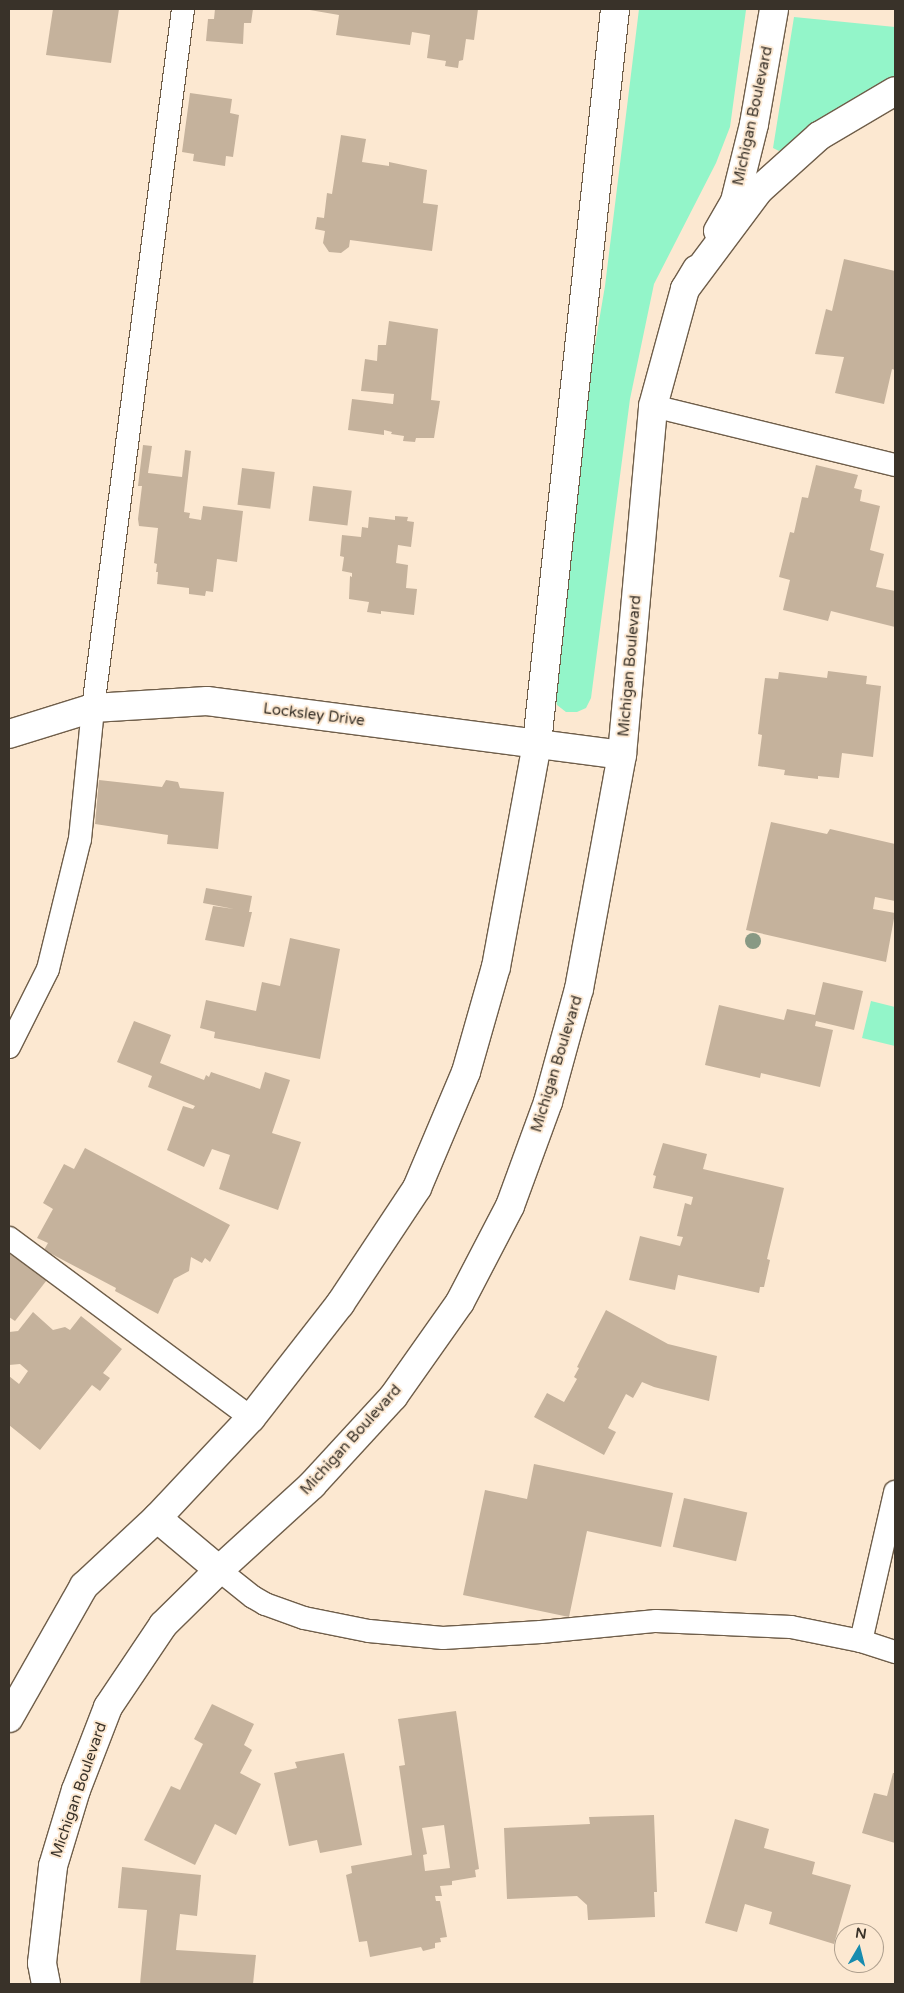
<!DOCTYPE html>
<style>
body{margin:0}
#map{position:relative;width:904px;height:1993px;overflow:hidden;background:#fce8d1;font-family:"Varela Round",sans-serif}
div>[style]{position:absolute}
.green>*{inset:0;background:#93f5c9}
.building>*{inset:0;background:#c5b29c;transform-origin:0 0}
.roads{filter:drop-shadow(1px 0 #6f5e4a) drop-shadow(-1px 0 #6f5e4a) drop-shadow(0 1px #6f5e4a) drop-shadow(0 -1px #6f5e4a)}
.lane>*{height:22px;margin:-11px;padding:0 11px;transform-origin:11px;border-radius:11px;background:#fff}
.street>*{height:28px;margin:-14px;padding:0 14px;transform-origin:14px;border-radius:14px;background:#fff}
.secondary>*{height:28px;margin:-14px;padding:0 14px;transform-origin:14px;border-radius:14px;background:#fff}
.trees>*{width:16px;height:16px;margin:-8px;border-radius:50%;background:#889984}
span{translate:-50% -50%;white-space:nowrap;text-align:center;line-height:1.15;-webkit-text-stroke:4px #fce8d1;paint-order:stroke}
.street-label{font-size:15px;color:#393229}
.frame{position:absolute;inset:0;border:10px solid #393229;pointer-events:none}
.north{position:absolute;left:834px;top:1923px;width:50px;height:50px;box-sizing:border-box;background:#fce8d1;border:1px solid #ae9f8e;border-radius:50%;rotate:8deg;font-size:14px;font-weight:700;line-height:20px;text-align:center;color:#393229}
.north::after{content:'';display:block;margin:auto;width:18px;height:22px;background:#188caf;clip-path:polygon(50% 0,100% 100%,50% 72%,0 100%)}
</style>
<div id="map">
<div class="green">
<div style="clip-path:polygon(639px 9px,746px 10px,730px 127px,716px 163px,654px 284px,630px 399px,591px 698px,586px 708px,577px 712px,566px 712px,557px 705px,554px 693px,587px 392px,605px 286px)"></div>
<div style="clip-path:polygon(794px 17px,895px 27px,895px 78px,844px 108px,779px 151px,773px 148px)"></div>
<div style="clip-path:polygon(871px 1001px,895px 1007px,895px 1046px,862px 1038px)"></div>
</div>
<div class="building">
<div style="clip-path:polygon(53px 9px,119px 9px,111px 63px,46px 55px)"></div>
<div style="clip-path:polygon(215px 9px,253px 9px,251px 23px,244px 23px,243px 44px,206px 41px,208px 19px,214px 19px)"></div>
<div style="clip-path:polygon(304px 9px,478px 9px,474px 40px,466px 39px,463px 60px,459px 61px,458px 68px,445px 66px,446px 61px,427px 58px,430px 35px,412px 32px,410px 45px,336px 35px,339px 15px)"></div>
<div style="clip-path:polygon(190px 93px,232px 99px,230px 113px,239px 115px,233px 157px,226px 156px,225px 166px,193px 161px,194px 154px,182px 152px)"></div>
<div style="clip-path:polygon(341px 135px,366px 139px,362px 162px,389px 166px,389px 162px,427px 170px,423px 203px,438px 205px,432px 251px,350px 240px,349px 247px,341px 253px,329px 252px,323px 243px,325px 231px,315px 229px,317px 217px,324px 218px,327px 193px,332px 194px)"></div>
<div style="clip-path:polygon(844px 259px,895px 271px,895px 370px,892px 369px,884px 404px,835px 393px,844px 357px,815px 354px,826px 309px,832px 311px)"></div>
<div style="clip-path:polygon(389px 321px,438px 329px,431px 400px,440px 401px,434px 438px,416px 438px,415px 442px,403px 441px,404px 436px,391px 434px,392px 432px,384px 430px,384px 435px,348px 430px,352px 399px,393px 404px,394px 394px,361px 391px,365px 359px,377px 361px,378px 345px,386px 345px)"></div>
<div style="clip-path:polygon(143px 445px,152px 446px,148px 473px,182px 477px,185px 450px,191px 451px,184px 512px,190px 513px,189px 518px,201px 520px,203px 506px,243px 511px,237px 562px,217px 559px,213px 592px,206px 591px,205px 596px,189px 594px,189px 588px,157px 584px,158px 572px,156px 572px,157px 564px,154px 563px,158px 528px,139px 526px,138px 519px,142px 486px,138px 486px)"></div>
<div style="clip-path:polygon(816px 465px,858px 475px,854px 488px,862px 490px,860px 501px,880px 506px,870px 550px,884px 554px,876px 587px,895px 591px,895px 627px,831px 611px,828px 621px,783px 610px,790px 580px,779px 577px,790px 532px,794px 533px,802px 497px,808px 498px)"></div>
<div style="left:242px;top:468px;width:33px;height:37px;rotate:7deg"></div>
<div style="left:313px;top:486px;width:39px;height:35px;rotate:7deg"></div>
<div style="clip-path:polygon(395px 516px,408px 517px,407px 521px,414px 522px,411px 547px,398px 545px,396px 563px,408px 565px,406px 588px,417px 589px,414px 615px,381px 611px,381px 614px,367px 612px,369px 602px,349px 599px,350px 576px,352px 577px,352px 573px,342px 571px,344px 557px,340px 556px,342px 535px,361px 537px,362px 527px,368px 528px,369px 517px,395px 520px)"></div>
<div style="clip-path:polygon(828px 671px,867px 676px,866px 684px,881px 686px,873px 757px,842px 753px,839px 778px,818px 776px,818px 779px,784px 775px,785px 770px,758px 766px,762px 735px,758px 734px,765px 678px,778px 679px,779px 672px,827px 678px)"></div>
<div style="clip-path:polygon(99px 780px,162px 787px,166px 780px,178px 782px,180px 788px,224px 792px,218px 849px,167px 844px,168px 835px,95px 824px)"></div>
<div style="clip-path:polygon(771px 822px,827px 834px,830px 829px,895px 844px,895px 901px,875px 897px,873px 909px,895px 913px,886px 962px,746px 930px)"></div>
<div style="clip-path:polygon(206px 888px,252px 896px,249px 912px,252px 912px,244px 947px,205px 940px,213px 906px,234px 909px,203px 903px)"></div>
<div style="clip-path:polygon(290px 938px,340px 949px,320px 1059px,214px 1038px,215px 1032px,200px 1028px,206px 1000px,256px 1011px,262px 982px,280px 986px)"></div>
<div style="clip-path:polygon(823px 982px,863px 991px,854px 1030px,816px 1021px,815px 1026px,833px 1030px,820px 1087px,761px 1073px,760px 1078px,705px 1065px,719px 1005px,784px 1020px,787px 1009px,815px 1015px)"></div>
<div style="clip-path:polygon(134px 1021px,171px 1035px,160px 1063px,204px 1080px,206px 1075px,209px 1077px,211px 1072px,260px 1089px,265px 1072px,290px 1080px,272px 1133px,301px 1142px,278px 1210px,219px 1189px,230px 1155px,212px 1149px,204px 1167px,167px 1150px,183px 1106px,193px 1109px,195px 1106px,148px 1087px,152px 1076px,117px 1062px)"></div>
<div style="clip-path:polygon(663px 1143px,707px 1154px,703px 1169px,784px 1188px,767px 1259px,770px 1260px,764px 1287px,760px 1287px,759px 1293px,678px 1275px,675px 1290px,629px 1280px,640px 1236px,680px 1246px,683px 1237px,677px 1236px,685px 1203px,691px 1205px,693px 1197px,653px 1188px,656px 1176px,653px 1175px)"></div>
<div style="clip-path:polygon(85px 1148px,230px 1225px,210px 1262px,205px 1258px,202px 1263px,191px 1257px,189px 1271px,174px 1279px,158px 1314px,115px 1291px,116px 1288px,44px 1250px,48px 1243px,37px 1238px,53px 1209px,43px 1203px,64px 1164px,74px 1169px)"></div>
<div style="clip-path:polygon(9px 1247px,50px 1276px,15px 1321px,9px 1317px)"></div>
<div style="clip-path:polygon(606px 1310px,668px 1344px,717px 1356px,709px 1401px,654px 1387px,642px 1382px,633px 1398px,626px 1394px,608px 1428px,616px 1432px,604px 1455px,534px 1417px,547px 1393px,564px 1402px,577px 1379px,574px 1377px,579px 1368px,577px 1367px)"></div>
<div style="clip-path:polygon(33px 1312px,53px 1330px,65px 1327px,70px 1330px,81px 1316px,122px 1349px,103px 1373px,110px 1378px,100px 1391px,92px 1385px,40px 1450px,9px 1425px,9px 1376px,19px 1384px,28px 1371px,20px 1364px,9px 1365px,9px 1332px,18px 1331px)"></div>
<div style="clip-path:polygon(534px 1464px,673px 1493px,661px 1547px,587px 1531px,569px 1617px,463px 1595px,485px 1490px,527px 1499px)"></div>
<div style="left:684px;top:1498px;width:65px;height:50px;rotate:13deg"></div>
<div style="clip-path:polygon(212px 1704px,254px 1724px,244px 1745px,252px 1750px,240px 1773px,261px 1784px,236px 1835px,215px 1824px,195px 1865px,144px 1840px,171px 1786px,180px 1790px,203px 1744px,194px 1739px)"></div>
<div style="clip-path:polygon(evenodd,456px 1711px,479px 1869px,475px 1870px,476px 1877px,452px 1881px,452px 1885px,440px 1886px,442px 1896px,435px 1896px,436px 1901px,440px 1901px,447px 1937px,440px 1938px,441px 1942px,435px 1943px,435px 1948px,423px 1951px,421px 1947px,370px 1957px,367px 1941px,359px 1942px,346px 1875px,352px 1873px,351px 1866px,412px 1855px,399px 1766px,405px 1765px,398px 1719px,456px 1711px,444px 1825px,450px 1868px,425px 1871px,423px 1855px,427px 1854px,422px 1828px,444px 1825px)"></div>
<div style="clip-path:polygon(344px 1753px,362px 1845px,320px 1853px,317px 1840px,289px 1846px,274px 1773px,297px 1768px,295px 1762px)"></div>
<div style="clip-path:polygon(893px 1773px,895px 1773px,895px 1843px,862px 1833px,874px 1793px,887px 1796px)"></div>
<div style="clip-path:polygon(654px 1815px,657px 1892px,654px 1892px,655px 1917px,588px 1920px,587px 1905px,577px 1896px,507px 1899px,504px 1828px,590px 1824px,589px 1817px)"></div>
<div style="clip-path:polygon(735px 1819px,769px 1829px,764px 1848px,815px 1862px,812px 1874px,851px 1885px,834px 1944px,769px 1924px,772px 1912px,745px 1904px,737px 1932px,705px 1923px)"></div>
<div style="clip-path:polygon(122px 1867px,201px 1875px,197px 1916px,180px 1914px,176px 1950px,256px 1955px,253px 1984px,140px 1984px,147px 1910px,118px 1908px)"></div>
</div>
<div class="roads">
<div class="lane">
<div style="left:653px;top:406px;width:249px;rotate:13.7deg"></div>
<div style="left:9px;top:1047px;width:87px;rotate:-63.4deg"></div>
<div style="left:48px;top:969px;width:134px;rotate:-76.2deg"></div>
<div style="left:80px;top:839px;width:132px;rotate:-84.3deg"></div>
<div style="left:93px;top:708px;width:705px;rotate:-82.66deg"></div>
<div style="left:9px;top:1238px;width:302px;rotate:36.6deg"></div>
<div style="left:219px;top:1570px;width:43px;rotate:38.5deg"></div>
<div style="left:253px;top:1597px;width:14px;rotate:30deg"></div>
<div style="left:265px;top:1604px;width:41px;rotate:19.7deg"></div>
<div style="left:304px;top:1618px;width:66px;rotate:11.3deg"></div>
<div style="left:369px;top:1631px;width:74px;rotate:5.4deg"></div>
<div style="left:443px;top:1638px;width:98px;rotate:-3.5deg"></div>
<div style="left:541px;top:1632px;width:116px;rotate:-5.5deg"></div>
<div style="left:656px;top:1621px;width:135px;rotate:2.5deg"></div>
<div style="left:791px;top:1627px;width:71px;rotate:11.3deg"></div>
<div style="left:861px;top:1641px;width:36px;rotate:18deg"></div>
<div style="left:861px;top:1641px;width:153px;rotate:-77.1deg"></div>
</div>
<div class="street">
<div style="left:718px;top:231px;width:34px;rotate:-60deg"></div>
<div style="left:735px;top:201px;width:79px;rotate:-76.1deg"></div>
<div style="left:754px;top:124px;width:117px;rotate:-80.1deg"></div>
<div style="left:9px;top:734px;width:88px;rotate:-17.2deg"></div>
<div style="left:93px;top:708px;width:114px;rotate:-3.5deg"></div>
<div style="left:207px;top:701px;width:418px;rotate:7.4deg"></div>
<div style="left:157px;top:1518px;width:81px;rotate:40deg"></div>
<div style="left:9px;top:1718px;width:152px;rotate:-60.4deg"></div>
<div style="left:84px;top:1586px;width:100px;rotate:-43deg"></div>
<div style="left:157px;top:1518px;width:137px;rotate:-46.8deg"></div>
<div style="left:251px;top:1418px;width:145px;rotate:-52deg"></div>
<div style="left:340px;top:1304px;width:139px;rotate:-56.4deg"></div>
<div style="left:417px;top:1188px;width:126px;rotate:-67.1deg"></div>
<div style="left:466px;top:1072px;width:109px;rotate:-74.1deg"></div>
<div style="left:496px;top:967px;width:228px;rotate:-79.6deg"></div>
<div style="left:537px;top:743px;width:738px;rotate:-83.93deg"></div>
<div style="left:46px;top:1984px;width:21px;rotate:-101deg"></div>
<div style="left:42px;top:1963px;width:98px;rotate:-83.5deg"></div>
<div style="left:53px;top:1866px;width:79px;rotate:-73.2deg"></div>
<div style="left:76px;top:1790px;width:89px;rotate:-68.9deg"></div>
<div style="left:108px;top:1707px;width:99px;rotate:-56.1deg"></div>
<div style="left:163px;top:1625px;width:78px;rotate:-44.5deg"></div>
<div style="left:219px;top:1570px;width:126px;rotate:-42.4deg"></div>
<div style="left:312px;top:1485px;width:120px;rotate:-47.4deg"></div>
<div style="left:393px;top:1397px;width:116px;rotate:-54.8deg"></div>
<div style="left:460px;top:1302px;width:108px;rotate:-62.5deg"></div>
<div style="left:510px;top:1206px;width:111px;rotate:-69.9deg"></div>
<div style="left:548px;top:1102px;width:117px;rotate:-74.7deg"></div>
<div style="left:579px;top:989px;width:238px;rotate:-79.6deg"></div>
<div style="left:622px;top:755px;width:350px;rotate:-84.9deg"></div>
<div style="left:653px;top:406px;width:121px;rotate:-74.7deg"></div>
<div style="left:685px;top:289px;width:23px;rotate:-59deg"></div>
</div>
<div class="secondary">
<div style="left:685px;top:289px;width:124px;rotate:-53.2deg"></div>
<div style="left:759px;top:190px;width:81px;rotate:-42deg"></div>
<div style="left:819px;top:136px;width:88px;rotate:-30.6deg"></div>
</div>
</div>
<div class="trees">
<div style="left:753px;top:941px"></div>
</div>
<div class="street-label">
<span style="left:753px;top:116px;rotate:-78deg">Michigan Boulevard</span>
<span style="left:630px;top:666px;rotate:-85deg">Michigan Boulevard</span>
<span style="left:314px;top:715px;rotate:7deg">Locksley Drive</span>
<span style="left:557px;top:1064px;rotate:-73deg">Michigan Boulevard</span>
<span style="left:351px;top:1440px;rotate:-48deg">Michigan Boulevard</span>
<span style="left:79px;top:1790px;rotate:-71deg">Michigan Boulevard</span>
</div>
<div class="frame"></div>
<div class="north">N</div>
</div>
